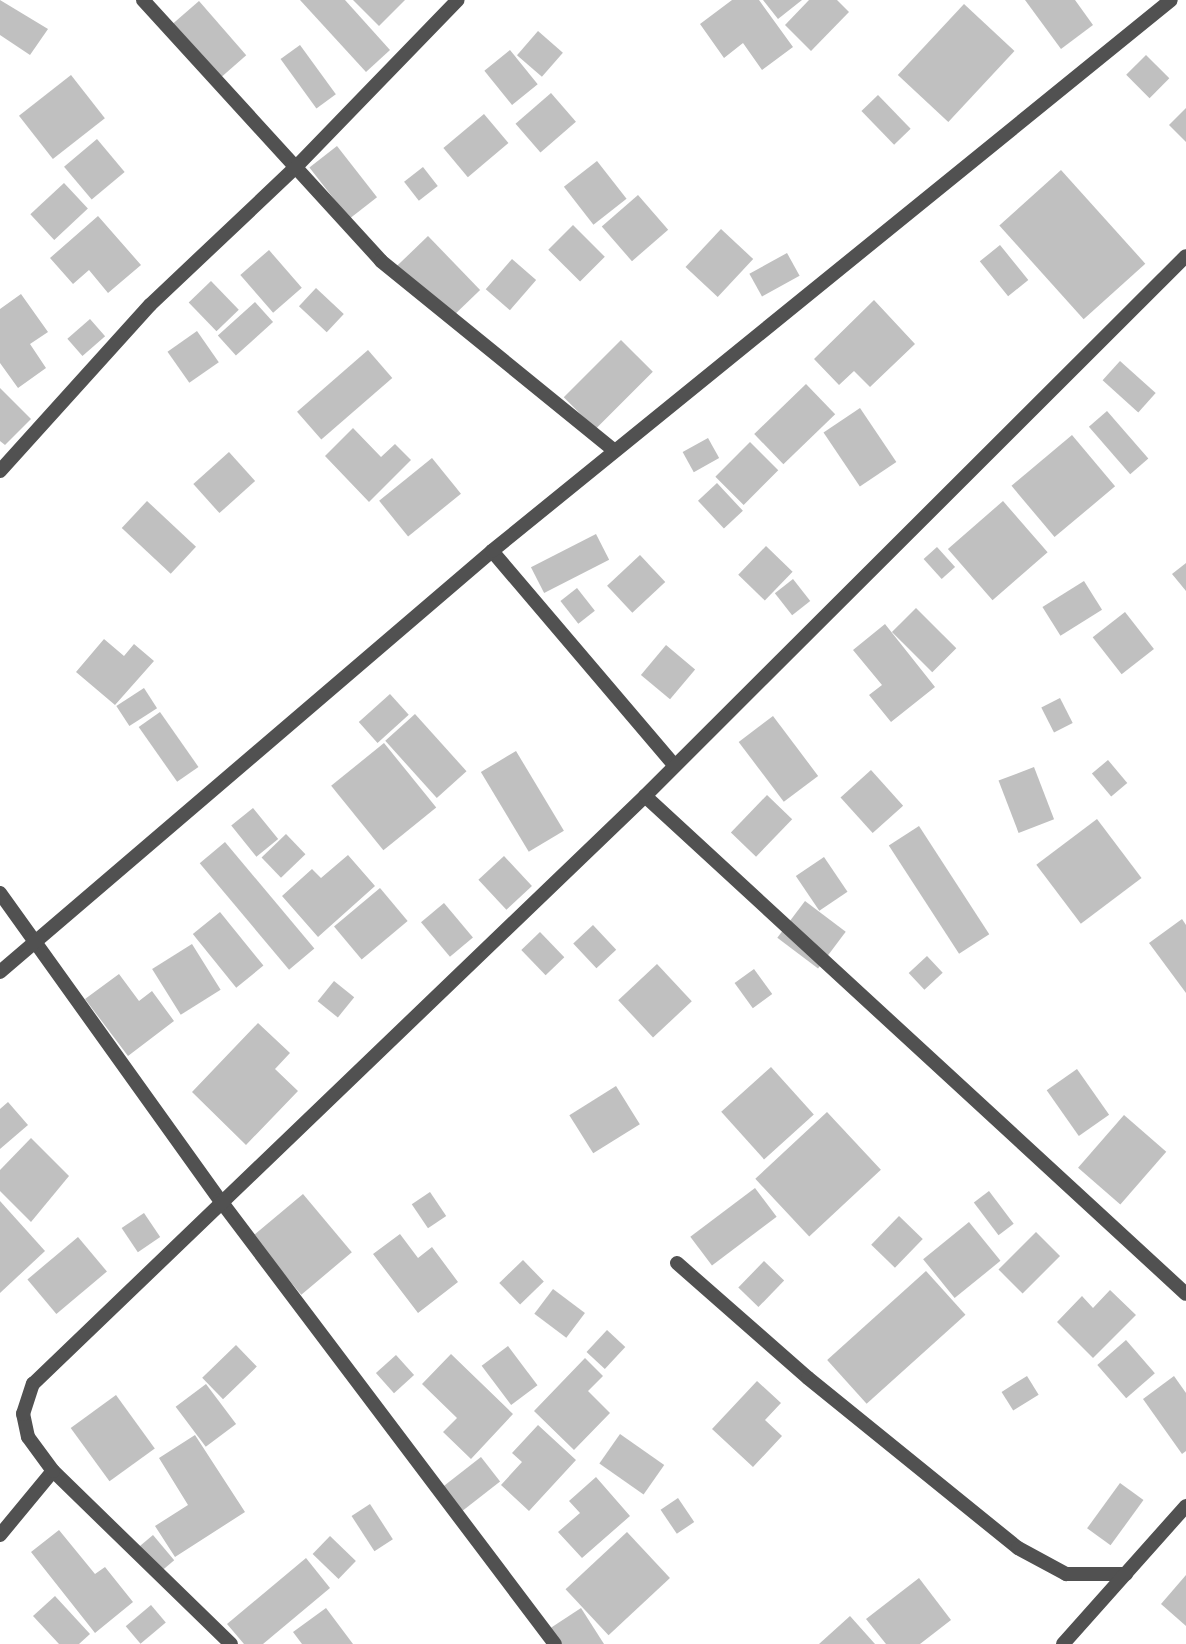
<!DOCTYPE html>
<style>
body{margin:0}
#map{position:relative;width:1186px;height:1644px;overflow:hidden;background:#fff;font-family:Montserrat,sans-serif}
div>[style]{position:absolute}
.building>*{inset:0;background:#c0c0c0;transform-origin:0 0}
.street>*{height:14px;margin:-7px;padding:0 7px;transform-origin:7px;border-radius:7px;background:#515151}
span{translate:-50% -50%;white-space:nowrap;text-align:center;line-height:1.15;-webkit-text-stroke:5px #fff;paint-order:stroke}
</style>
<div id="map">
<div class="building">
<div style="clip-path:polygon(0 0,48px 29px,30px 55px,0 35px)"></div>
<div style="clip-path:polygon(300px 0,345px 0,390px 50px,366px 72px)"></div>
<div style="clip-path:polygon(353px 0,405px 0,379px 26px)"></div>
<div style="clip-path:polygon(732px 0,759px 0,793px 47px,762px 70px,743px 43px,724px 58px,700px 24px)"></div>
<div style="clip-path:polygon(763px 0,802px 0,778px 19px)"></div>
<div style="clip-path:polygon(809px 0,837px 0,849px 12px,811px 51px,785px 25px)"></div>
<div style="clip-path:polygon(1025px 0,1075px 0,1093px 25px,1061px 49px)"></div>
<div style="left:199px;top:1px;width:72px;height:42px;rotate:49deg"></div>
<div style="left:964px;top:4px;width:69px;height:97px;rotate:43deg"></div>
<div style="left:538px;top:31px;width:33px;height:32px;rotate:41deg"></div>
<div style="left:300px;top:45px;width:61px;height:24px;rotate:54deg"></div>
<div style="left:510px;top:50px;width:44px;height:33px;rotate:51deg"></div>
<div style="left:1146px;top:55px;width:33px;height:28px;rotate:45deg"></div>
<div style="left:71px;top:75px;width:55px;height:66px;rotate:52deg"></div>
<div style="left:551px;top:93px;width:38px;height:47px;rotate:49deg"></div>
<div style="left:878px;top:95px;width:47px;height:23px;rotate:46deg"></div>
<div style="clip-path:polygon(1186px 108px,1186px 142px,1169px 125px)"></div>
<div style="left:484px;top:114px;width:38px;height:53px;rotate:50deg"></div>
<div style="left:97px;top:139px;width:43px;height:43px;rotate:50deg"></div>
<div style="left:337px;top:146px;width:65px;height:35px;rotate:52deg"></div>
<div style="left:597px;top:161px;width:48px;height:42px;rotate:52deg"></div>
<div style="left:423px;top:167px;width:24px;height:24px;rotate:52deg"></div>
<div style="left:1061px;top:170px;width:126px;height:83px;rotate:48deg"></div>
<div style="left:64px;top:183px;width:35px;height:46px;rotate:47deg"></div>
<div style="left:638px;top:195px;width:46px;height:48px;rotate:49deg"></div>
<div style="clip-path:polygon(98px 216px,141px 265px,108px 293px,89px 270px,73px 284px,50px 258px)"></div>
<div style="left:573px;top:225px;width:45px;height:35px;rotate:45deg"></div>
<div style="left:721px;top:229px;width:44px;height:52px;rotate:43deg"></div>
<div style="left:428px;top:236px;width:75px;height:43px;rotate:46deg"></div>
<div style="left:1000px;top:245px;width:45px;height:26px;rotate:51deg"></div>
<div style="left:269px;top:250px;width:50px;height:38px;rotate:49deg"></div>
<div style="left:787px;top:253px;width:26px;height:43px;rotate:61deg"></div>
<div style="left:512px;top:259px;width:32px;height:40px;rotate:41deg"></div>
<div style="left:211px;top:281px;width:40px;height:31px;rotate:46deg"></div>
<div style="left:316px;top:288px;width:38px;height:25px;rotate:43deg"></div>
<div style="clip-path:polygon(21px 294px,48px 332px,30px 344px,46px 368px,18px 388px,0 363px,0 309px)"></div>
<div style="clip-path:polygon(874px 300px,915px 344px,870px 387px,854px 371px,839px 385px,814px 359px)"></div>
<div style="left:255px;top:302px;width:27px;height:50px;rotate:48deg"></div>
<div style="left:90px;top:319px;width:23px;height:30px;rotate:49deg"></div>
<div style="left:197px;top:331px;width:38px;height:36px;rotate:55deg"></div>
<div style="left:621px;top:340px;width:45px;height:81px;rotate:45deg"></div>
<div style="left:368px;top:350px;width:37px;height:94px;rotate:49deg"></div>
<div style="left:1120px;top:361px;width:48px;height:26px;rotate:42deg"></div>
<div style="left:806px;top:384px;width:42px;height:72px;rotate:46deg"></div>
<div style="clip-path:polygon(0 388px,31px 419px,5px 445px,0 441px)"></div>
<div style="left:860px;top:408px;width:65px;height:44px;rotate:56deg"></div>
<div style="left:1107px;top:411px;width:63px;height:24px;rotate:49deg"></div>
<div style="clip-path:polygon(353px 428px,381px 457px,395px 444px,411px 460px,369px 502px,325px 456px)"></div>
<div style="left:1072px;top:435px;width:67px;height:79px;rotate:50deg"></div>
<div style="left:708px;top:438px;width:23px;height:29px;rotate:61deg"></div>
<div style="left:750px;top:442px;width:40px;height:49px;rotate:45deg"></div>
<div style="left:229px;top:452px;width:39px;height:48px;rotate:48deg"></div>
<div style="left:432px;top:458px;width:46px;height:68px;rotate:51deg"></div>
<div style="left:717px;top:483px;width:38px;height:26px;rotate:47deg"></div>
<div style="left:147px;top:501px;width:67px;height:37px;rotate:43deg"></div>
<div style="left:1003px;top:501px;width:68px;height:73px;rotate:49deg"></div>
<div style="left:596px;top:534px;width:29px;height:73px;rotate:63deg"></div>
<div style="left:766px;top:546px;width:37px;height:40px;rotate:44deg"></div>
<div style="left:937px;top:547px;width:27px;height:18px;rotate:48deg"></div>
<div style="left:640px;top:555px;width:37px;height:45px;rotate:47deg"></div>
<div style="clip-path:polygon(1186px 563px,1186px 591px,1172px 574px)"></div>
<div style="left:793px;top:579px;width:28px;height:23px;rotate:52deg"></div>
<div style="left:1084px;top:581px;width:34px;height:49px;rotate:58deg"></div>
<div style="left:577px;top:588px;width:29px;height:21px;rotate:52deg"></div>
<div style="left:916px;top:608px;width:57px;height:34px;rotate:45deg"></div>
<div style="left:1125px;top:612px;width:47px;height:41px;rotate:52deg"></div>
<div style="clip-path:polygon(885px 624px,935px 687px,891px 722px,869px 695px,882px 685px,853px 650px)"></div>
<div style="clip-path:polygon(104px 639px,124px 656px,134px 644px,154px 661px,115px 705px,76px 672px)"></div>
<div style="left:666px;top:645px;width:38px;height:39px;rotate:40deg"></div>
<div style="left:144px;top:688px;width:24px;height:33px;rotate:57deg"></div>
<div style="left:390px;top:694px;width:28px;height:42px;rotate:48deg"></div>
<div style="left:1060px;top:698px;width:28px;height:21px;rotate:63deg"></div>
<div style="left:160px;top:712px;width:67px;height:26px;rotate:55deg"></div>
<div style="left:415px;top:714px;width:77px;height:40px;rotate:48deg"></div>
<div style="left:773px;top:716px;width:75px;height:43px;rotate:53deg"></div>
<div style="left:384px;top:743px;width:83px;height:68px;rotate:51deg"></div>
<div style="left:516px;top:751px;width:93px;height:41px;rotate:59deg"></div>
<div style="left:1108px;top:760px;width:30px;height:21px;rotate:50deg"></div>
<div style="left:1034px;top:767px;width:56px;height:38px;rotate:69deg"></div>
<div style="left:871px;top:770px;width:48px;height:41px;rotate:48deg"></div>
<div style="left:767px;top:795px;width:35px;height:52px;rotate:44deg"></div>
<div style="left:253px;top:808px;width:40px;height:28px;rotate:51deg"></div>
<div style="left:1097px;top:819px;width:74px;height:76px;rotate:53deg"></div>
<div style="left:919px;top:826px;width:129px;height:36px;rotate:57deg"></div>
<div style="left:286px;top:834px;width:28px;height:34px;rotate:46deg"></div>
<div style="left:225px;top:842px;width:139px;height:33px;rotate:50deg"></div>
<div style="clip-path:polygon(348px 855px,375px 886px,318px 937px,282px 896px,312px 869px,321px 878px)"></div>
<div style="left:504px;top:856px;width:41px;height:35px;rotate:47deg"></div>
<div style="left:824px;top:857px;width:42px;height:34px;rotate:56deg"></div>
<div style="left:380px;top:888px;width:43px;height:60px;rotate:50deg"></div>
<div style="left:805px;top:901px;width:51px;height:46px;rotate:37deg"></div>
<div style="left:444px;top:903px;width:45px;height:30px;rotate:50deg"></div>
<div style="left:220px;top:912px;width:69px;height:35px;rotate:51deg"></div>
<div style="clip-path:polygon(1182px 919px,1186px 925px,1186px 993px,1149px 943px)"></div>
<div style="left:593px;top:925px;width:34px;height:27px;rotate:47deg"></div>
<div style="left:540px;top:932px;width:35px;height:26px;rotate:46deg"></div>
<div style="left:192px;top:944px;width:54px;height:47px;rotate:58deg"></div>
<div style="left:927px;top:956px;width:23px;height:25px;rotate:47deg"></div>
<div style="left:657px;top:964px;width:51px;height:53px;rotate:47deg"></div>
<div style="left:754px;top:969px;width:31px;height:24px;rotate:54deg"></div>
<div style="clip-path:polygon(119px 974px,139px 1001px,152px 991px,174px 1021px,128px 1056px,85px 999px)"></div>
<div style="left:334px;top:981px;width:26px;height:26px;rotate:39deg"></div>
<div style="clip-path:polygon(258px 1023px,290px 1053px,275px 1069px,298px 1091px,246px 1145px,192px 1092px)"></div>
<div style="left:771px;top:1067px;width:64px;height:67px;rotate:48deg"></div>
<div style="left:1077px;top:1069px;width:56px;height:37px;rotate:55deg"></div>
<div style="left:616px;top:1086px;width:45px;height:55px;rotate:58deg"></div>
<div style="clip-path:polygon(8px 1102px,28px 1125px,0 1149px,0 1109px)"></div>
<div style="left:827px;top:1112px;width:79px;height:98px;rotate:47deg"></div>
<div style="left:1124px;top:1115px;width:56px;height:70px;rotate:41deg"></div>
<div style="clip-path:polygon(31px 1138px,69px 1176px,31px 1222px,0 1191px,0 1170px)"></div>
<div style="left:755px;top:1188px;width:36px;height:81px;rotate:53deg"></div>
<div style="left:989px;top:1191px;width:41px;height:19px;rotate:53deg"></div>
<div style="left:430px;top:1192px;width:29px;height:22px;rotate:56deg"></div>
<div style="left:303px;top:1194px;width:76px;height:66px;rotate:50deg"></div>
<div style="clip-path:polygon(0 1201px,45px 1251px,0 1293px)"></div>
<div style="left:144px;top:1213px;width:29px;height:27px;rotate:56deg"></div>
<div style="left:899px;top:1216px;width:33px;height:40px;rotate:44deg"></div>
<div style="left:969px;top:1222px;width:50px;height:59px;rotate:51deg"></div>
<div style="left:1036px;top:1232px;width:34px;height:53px;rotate:45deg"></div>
<div style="clip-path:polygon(400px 1234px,418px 1258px,432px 1247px,458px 1282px,418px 1313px,373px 1254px)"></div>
<div style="left:78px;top:1237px;width:45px;height:66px;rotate:50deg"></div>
<div style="left:523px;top:1260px;width:30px;height:33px;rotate:46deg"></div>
<div style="left:764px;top:1261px;width:28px;height:37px;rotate:44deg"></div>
<div style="left:926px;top:1271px;width:59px;height:133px;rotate:48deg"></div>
<div style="left:553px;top:1289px;width:40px;height:31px;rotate:37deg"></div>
<div style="clip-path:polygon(1110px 1290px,1136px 1315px,1093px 1358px,1057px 1322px,1082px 1296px,1093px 1308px)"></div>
<div style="left:607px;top:1330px;width:25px;height:30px;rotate:43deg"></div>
<div style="left:1126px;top:1340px;width:44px;height:38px;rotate:49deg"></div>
<div style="left:236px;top:1345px;width:30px;height:47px;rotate:46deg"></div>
<div style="left:508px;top:1346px;width:49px;height:33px;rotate:53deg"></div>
<div style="clip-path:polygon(451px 1354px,513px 1414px,471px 1459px,443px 1432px,457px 1418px,422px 1384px)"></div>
<div style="left:396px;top:1355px;width:27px;height:27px;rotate:48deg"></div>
<div style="clip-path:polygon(585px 1358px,603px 1376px,588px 1391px,610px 1413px,574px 1450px,534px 1411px)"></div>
<div style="left:1027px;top:1376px;width:22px;height:30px;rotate:58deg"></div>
<div style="clip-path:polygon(1174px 1376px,1186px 1393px,1186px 1451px,1182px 1454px,1143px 1399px)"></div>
<div style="clip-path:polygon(757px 1381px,781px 1403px,765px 1420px,782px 1436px,753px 1467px,712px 1429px)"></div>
<div style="left:206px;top:1384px;width:50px;height:38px;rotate:53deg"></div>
<div style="left:116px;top:1395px;width:66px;height:56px;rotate:54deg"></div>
<div style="clip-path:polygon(538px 1425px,576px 1460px,529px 1511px,501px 1485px,522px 1462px,512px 1453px)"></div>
<div style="left:620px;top:1434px;width:54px;height:36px;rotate:35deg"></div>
<div style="clip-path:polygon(195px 1435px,245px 1512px,175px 1557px,155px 1526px,188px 1505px,159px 1458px)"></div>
<div style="left:481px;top:1457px;width:31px;height:48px;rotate:52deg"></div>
<div style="clip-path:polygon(596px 1477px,630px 1516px,582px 1558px,558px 1532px,580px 1513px,569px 1501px)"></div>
<div style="left:1120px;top:1483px;width:29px;height:56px;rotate:36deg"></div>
<div style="left:678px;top:1498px;width:29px;height:21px;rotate:56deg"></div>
<div style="left:370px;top:1504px;width:42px;height:22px;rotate:57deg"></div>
<div style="clip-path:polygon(59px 1530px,95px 1574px,105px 1567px,133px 1602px,95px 1633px,31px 1552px)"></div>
<div style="left:627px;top:1532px;width:63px;height:84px;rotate:47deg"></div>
<div style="left:153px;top:1535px;width:33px;height:17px;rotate:50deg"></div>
<div style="left:330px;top:1536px;width:36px;height:25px;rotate:44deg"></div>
<div style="clip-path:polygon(306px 1558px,330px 1588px,263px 1644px,244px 1644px,227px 1624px)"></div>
<div style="clip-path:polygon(1186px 1575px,1186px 1626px,1161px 1604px)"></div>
<div style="clip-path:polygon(919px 1578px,951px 1620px,920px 1644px,886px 1644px,866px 1619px)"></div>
<div style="clip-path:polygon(55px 1596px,90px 1634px,79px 1644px,59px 1644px,33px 1616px)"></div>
<div style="left:151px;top:1605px;width:23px;height:33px;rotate:50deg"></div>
<div style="clip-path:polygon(326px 1608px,353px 1644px,302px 1644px,293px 1632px)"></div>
<div style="clip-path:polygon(581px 1608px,604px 1644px,559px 1644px,549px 1629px)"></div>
<div style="clip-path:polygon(850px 1616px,875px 1644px,819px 1644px)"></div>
</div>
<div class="street">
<div style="left:143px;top:0;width:353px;rotate:47.6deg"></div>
<div style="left:381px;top:261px;width:301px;rotate:39.1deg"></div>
<div style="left:0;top:471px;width:224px;rotate:-47.9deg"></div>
<div style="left:150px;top:305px;width:198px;rotate:-43.4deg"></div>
<div style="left:294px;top:169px;width:235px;rotate:-45.9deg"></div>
<div style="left:492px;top:551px;width:282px;rotate:49.6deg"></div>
<div style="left:645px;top:796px;width:735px;rotate:42.63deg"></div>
<div style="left:0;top:893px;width:378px;rotate:54.4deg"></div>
<div style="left:220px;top:1200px;width:556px;rotate:52.97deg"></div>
<div style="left:0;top:972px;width:648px;rotate:-40.55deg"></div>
<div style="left:492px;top:551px;width:874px;rotate:-39.06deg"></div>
<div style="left:677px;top:1263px;width:174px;rotate:41.3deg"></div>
<div style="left:808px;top:1378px;width:270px;rotate:39deg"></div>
<div style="left:1018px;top:1548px;width:55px;rotate:28.4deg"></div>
<div style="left:1066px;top:1574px;width:60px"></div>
<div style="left:0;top:1535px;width:83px;rotate:-50.4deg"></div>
<div style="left:231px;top:1644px;width:248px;rotate:-135.8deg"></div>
<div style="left:53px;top:1471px;width:42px;rotate:-126.3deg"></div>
<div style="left:28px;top:1437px;width:24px;rotate:-102deg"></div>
<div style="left:23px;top:1414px;width:32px;rotate:-72deg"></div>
<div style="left:33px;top:1384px;width:849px;rotate:-43.85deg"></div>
<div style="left:645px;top:796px;width:764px;rotate:-44.95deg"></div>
<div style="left:1063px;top:1644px;width:185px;rotate:-48.3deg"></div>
</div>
</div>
